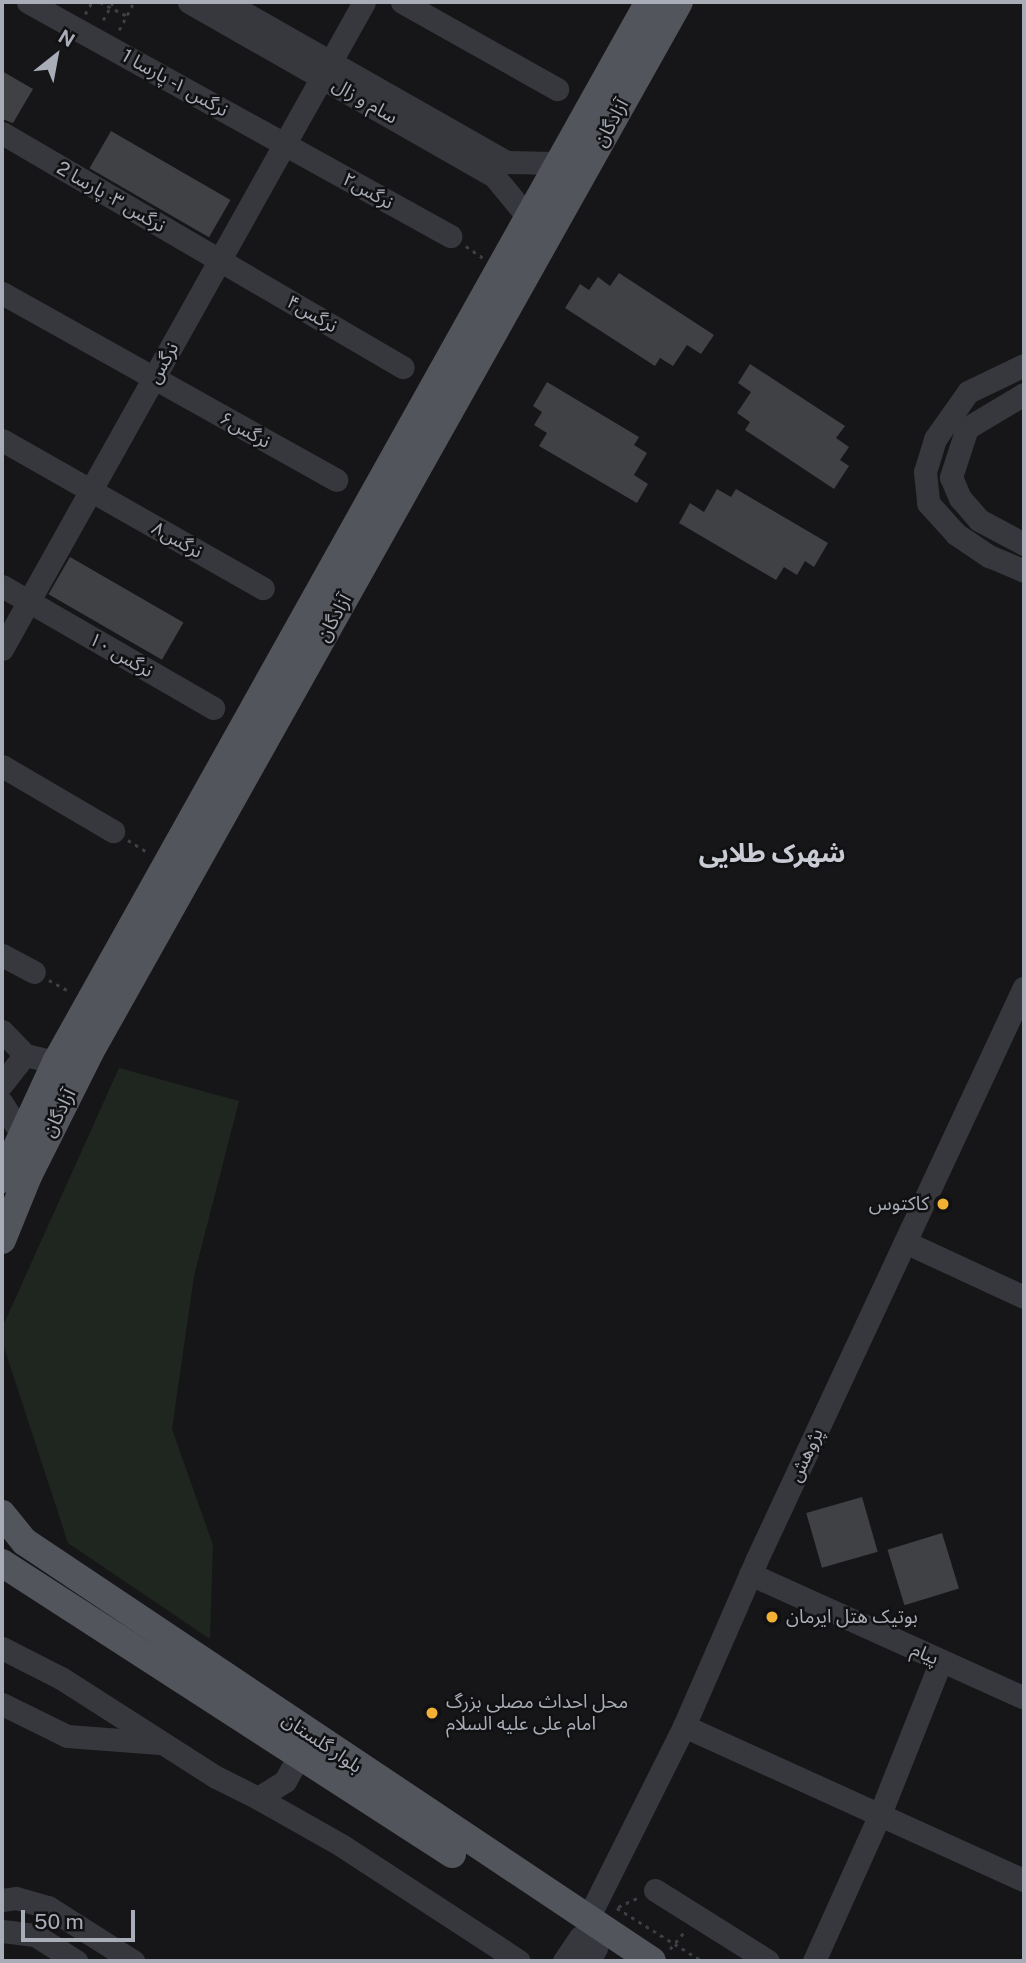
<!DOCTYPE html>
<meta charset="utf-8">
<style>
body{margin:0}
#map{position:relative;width:1026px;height:1963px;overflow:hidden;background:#161618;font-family:"Public Sans","Noto Sans Arabic",sans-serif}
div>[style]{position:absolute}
.green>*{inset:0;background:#1e261f}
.building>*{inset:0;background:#404145;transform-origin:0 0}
.path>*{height:2.5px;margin-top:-1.25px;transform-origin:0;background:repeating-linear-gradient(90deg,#3d3f44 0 3.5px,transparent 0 8.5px)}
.minor>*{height:23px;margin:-11.5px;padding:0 11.5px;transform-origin:11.5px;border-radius:11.5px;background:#37383d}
.major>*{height:28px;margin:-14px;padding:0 14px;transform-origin:14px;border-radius:14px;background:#53555c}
.dots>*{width:19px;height:19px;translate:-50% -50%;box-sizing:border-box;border:4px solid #111113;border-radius:50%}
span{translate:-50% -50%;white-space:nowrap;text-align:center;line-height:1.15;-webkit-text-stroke:5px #111113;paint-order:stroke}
.street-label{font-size:19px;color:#a8adb8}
.poi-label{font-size:19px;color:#a8adb8}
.right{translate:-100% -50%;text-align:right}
.left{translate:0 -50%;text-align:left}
.district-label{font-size:26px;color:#c9ccd4;font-weight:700}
.frame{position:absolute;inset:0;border:4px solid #a8adb8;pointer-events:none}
.north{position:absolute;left:21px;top:21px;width:70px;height:70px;-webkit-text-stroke:5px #111113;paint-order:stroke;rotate:31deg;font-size:19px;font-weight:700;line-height:28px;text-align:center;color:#a8adb8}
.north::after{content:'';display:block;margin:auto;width:24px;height:32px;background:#a8adb8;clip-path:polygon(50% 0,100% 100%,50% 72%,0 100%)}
.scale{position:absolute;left:21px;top:1910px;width:114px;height:32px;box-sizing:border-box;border:4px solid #a8adb8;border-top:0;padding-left:9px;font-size:21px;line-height:24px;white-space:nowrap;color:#a8adb8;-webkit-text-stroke:5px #111113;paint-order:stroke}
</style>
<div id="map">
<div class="green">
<div style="clip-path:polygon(119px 1068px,239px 1101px,194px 1276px,172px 1429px,213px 1545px,210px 1639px,68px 1543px,2px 1341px,2px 1328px)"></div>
</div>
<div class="building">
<div style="clip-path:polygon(2px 71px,33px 89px,13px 123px,2px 119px)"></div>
<div style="left:111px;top:131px;width:138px;height:43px;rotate:30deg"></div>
<div style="clip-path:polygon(619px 273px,714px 335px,701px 354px,687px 345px,673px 366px,660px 358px,655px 366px,565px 308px,580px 284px,589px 290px,598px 277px,610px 286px)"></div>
<div style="clip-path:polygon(750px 364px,845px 426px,836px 438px,849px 447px,840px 460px,849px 466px,834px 489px,745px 430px,750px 422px,737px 413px,751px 392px,738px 383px)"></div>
<div style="clip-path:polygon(547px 382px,639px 437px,634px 445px,647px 453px,634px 475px,648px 484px,637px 503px,539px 446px,547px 433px,534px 425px,542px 412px,533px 406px)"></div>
<div style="clip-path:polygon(717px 489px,731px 497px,736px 489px,828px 543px,814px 567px,805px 561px,797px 575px,784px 567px,776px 580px,679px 523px,690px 503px,704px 512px)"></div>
<div style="left:70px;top:557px;width:131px;height:43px;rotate:30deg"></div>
<div style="left:862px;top:1497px;width:57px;height:58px;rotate:74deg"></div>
<div style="left:942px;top:1533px;width:58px;height:57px;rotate:73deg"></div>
</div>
<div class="path">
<div style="left:100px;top:2px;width:30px;rotate:27deg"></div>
<div style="left:85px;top:14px;width:14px;rotate:-60deg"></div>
<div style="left:103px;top:20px;width:21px;rotate:-61deg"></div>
<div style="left:119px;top:30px;width:32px;rotate:-62deg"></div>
<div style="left:466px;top:246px;width:21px;rotate:35deg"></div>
<div style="left:128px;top:840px;width:25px;rotate:32deg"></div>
<div style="left:49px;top:980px;width:25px;rotate:29deg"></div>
<div style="left:618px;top:1907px;width:21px;rotate:-25deg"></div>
<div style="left:617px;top:1908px;width:100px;rotate:31.9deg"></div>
<div style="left:670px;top:1949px;width:25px;rotate:-50deg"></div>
</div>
<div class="minor">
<div style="left:28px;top:2px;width:483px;rotate:29deg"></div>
<div style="left:189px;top:2px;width:351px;rotate:29.7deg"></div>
<div style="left:494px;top:176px;width:52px;rotate:50.5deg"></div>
<div style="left:225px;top:2px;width:324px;rotate:29.6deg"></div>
<div style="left:507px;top:162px;width:50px;rotate:1.1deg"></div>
<div style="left:402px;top:2px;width:178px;rotate:29.3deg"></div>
<div style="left:2px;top:133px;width:464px;rotate:30.3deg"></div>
<div style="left:2px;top:293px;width:383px;rotate:29.2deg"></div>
<div style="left:1024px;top:365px;width:62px;rotate:154.3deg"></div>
<div style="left:968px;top:392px;width:57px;rotate:125.1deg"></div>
<div style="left:935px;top:439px;width:34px;rotate:107deg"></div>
<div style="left:925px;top:472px;width:31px;rotate:84deg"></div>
<div style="left:928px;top:503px;width:42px;rotate:47.9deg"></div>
<div style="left:956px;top:534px;width:40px;rotate:34deg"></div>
<div style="left:989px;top:556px;width:38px;rotate:23deg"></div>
<div style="left:1024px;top:394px;width:66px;rotate:149.2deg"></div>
<div style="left:967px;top:428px;width:52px;rotate:108.1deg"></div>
<div style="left:951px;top:477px;width:23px;rotate:67deg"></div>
<div style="left:960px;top:498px;width:29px;rotate:49deg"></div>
<div style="left:979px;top:520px;width:51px;rotate:28.1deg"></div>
<div style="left:2px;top:440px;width:300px;rotate:29.6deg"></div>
<div style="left:2px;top:586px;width:244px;rotate:30deg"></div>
<div style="left:2px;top:649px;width:741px;rotate:-60.77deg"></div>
<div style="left:2px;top:766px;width:129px;rotate:30.4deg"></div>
<div style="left:2px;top:955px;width:36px;rotate:28deg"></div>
<div style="left:2px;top:1031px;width:33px;rotate:46deg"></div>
<div style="left:25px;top:1055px;width:32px;rotate:13deg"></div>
<div style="left:2px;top:1084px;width:37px;rotate:-52deg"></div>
<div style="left:2px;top:1103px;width:38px;rotate:58deg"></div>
<div style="left:905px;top:1242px;width:131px;rotate:24.8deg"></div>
<div style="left:750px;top:1574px;width:301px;rotate:24.3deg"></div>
<div style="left:2px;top:1648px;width:66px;rotate:27deg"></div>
<div style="left:61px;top:1678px;width:184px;rotate:32.6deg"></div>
<div style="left:216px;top:1777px;width:47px;rotate:26.6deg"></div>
<div style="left:258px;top:1798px;width:32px;rotate:-32deg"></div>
<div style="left:285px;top:1781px;width:31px;rotate:-61deg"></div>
<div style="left:2px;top:1704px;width:72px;rotate:26.2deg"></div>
<div style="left:67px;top:1736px;width:93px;rotate:4.3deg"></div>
<div style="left:684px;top:1726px;width:373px;rotate:24.4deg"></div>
<div style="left:258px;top:1798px;width:95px;rotate:29.5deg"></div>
<div style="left:341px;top:1845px;width:212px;rotate:33.1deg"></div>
<div style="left:655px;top:1890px;width:133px;rotate:32.1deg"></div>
<div style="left:2px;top:1900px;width:14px;rotate:-8deg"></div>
<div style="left:16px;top:1898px;width:33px;rotate:16deg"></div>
<div style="left:48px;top:1907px;width:101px;rotate:32.4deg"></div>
<div style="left:586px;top:1922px;width:219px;rotate:-63.4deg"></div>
<div style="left:684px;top:1726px;width:180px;rotate:-66.4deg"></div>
<div style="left:756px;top:1561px;width:633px;rotate:-64.97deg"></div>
<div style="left:2px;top:1931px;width:33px;rotate:7deg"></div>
<div style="left:35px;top:1935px;width:49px;rotate:32.4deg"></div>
<div style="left:564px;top:1961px;width:29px;rotate:-56deg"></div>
<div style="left:588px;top:1961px;width:15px;rotate:-58deg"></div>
<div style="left:814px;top:1961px;width:161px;rotate:-65.8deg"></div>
<div style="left:880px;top:1814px;width:165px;rotate:-68.3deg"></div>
</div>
<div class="major">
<div style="left:2px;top:1179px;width:129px;rotate:-65.2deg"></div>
<div style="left:56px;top:1062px;width:1215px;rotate:-60.78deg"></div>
<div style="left:2px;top:1240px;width:69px;rotate:-67.9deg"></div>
<div style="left:28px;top:1176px;width:139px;rotate:-63.4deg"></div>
<div style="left:90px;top:1052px;width:1204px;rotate:-60.71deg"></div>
<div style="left:2px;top:1514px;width:36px;rotate:51deg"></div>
<div style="left:25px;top:1542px;width:754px;rotate:33.75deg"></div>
<div style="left:2px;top:1563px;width:536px;rotate:32.89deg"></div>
</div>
<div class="dots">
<div style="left:943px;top:1204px;background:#f2b134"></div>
<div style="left:772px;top:1617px;background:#f2b134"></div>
<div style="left:432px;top:1713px;background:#f2b134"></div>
</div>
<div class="street-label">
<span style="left:175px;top:83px;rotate:29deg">نرگس ۱- پارسا 1</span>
<span style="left:365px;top:101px;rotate:30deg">سام و زال</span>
<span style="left:611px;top:123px;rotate:-61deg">آزادگان</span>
<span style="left:368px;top:191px;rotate:29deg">نرگس۲</span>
<span style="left:111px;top:197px;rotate:30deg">نرگس ۳- پارسا 2</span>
<span style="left:312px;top:314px;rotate:30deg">نرگس۴</span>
<span style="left:163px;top:363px;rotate:-61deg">نرگس</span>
<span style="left:245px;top:430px;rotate:29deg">نرگس۶</span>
<span style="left:177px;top:540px;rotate:29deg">نرگس۸</span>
<span style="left:334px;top:618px;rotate:-61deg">آزادگان</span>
<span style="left:121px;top:655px;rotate:30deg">نرگس ۱۰</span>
<span style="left:59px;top:1113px;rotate:-63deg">آزادگان</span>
<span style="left:806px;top:1455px;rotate:-65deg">پژوهش</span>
<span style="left:925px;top:1654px;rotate:24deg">پیام</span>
<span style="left:322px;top:1743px;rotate:34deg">بلوار گلستان</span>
</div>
<div class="poi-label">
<span class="right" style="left:929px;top:1204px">کاکتوس</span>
<span class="left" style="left:786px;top:1617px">بوتیک هتل ایرمان</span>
<span class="left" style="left:446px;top:1713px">محل احداث مصلی بزرگ<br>امام علی علیه السلام</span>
</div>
<div class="district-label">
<span style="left:772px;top:853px">شهرک طلایی</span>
</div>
<div class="frame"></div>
<div class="north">N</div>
<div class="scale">50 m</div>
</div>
